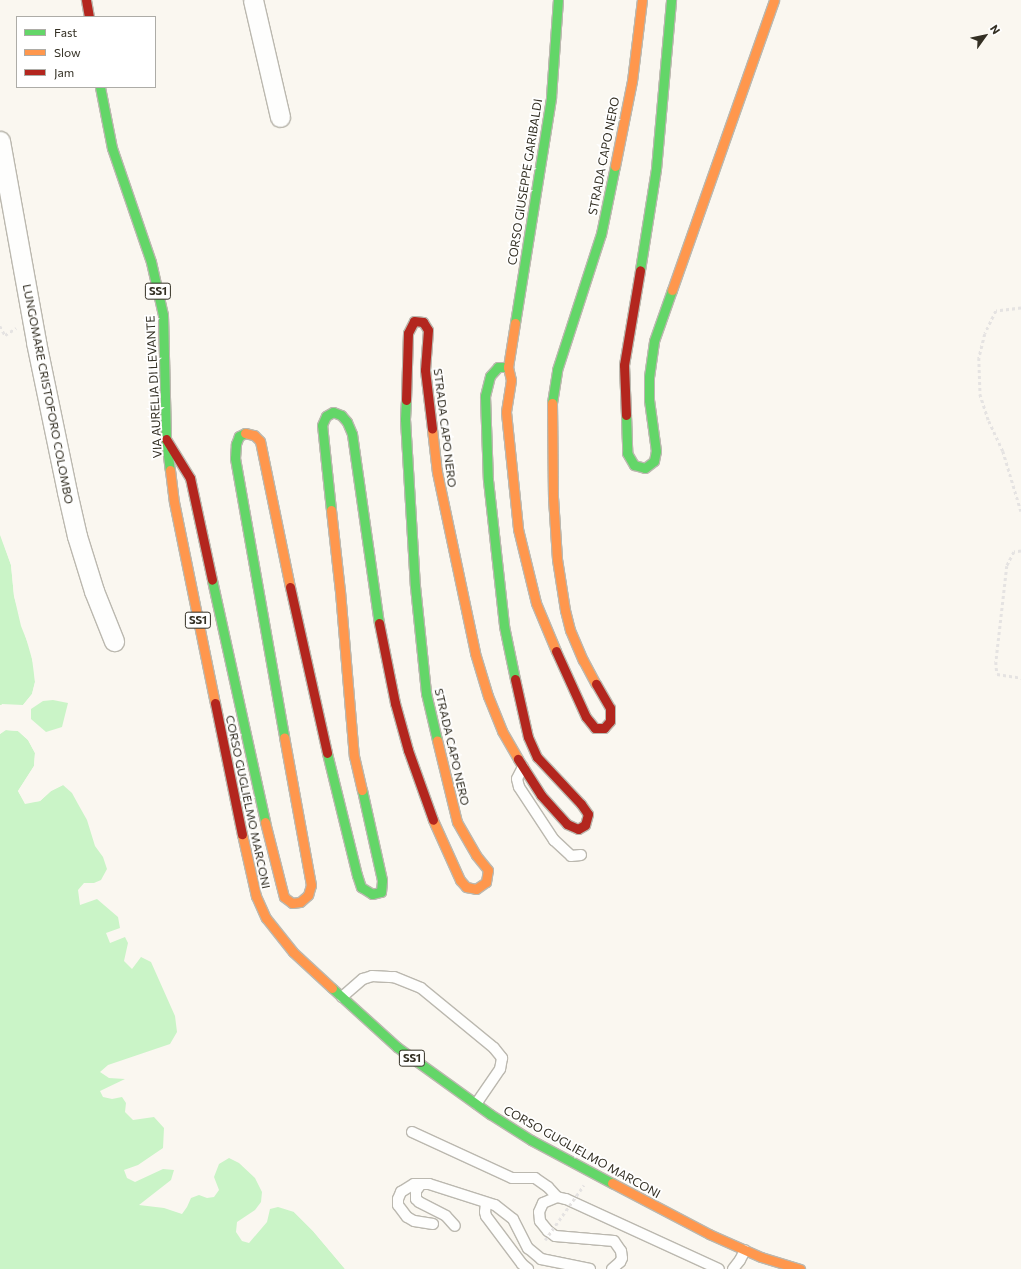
<!DOCTYPE html>
<style>
body{margin:0}
#map{position:relative;width:1021px;height:1269px;overflow:hidden;background:#faf7f0;font-family:Commissioner,sans-serif}
div>[style]{position:absolute}
.water>*{inset:0;background:#caf4c7}
.pier>*{inset:0;background:#faf7f0}
.path>*{height:2.5px;margin-top:-1.25px;transform-origin:0;background:repeating-linear-gradient(90deg,#e5e3e2 0 3px,transparent 0 6px)}
.roads{filter:drop-shadow(1px 0 #bbb8af) drop-shadow(-1px 0 #bbb8af) drop-shadow(0 1px #bbb8af) drop-shadow(0 -1px #bbb8af)}
.lane>*{height:10px;margin:-5px;padding:0 5px;transform-origin:5px;border-radius:5px;background:#fefefd}
.street>*{height:19px;margin:-9.5px;padding:0 9.5px;transform-origin:9.5px;border-radius:9.5px;background:#fefefd}
.fast>*{height:9px;margin:-4.5px;padding:0 4.5px;transform-origin:4.5px;border-radius:4.5px;background:#63d668}
.slow>*{height:9px;margin:-4.5px;padding:0 4.5px;transform-origin:4.5px;border-radius:4.5px;background:#ff974d}
.jam>*{height:9px;margin:-4.5px;padding:0 4.5px;transform-origin:4.5px;border-radius:4.5px;background:#b3261e}
.path-bridge>*{height:2.5px;margin-top:-1.25px;transform-origin:0;background:repeating-linear-gradient(90deg,#e5e3e2 0 3px,transparent 0 6px)}
span{translate:-50% -50%;white-space:nowrap;text-align:center;line-height:1.15;-webkit-text-stroke:3.5px #fff;paint-order:stroke}
.shield-label span{padding:1px 3px;background:#fff;border:1px solid;border-radius:3px;-webkit-text-stroke-width:0}
.shield-label{font-size:11px;color:#332f23;font-weight:700}
.street-label{font-size:12px;color:#332f23}
.legend{position:absolute;left:16px;top:16px;width:140px;height:72px;box-sizing:border-box;background:#fff;border:1px solid #adaca7;margin:0;padding:5px 7px;list-style:none;font-size:12px;color:#332f23}
.legend li{display:flex;align-items:center;gap:8px;height:20px}
.legend b{width:20px;border:1px solid #adaca7}
.north{position:absolute;left:965px;top:16px;width:40px;height:40px;-webkit-text-stroke:3px #fff;paint-order:stroke;rotate:57deg;font-size:11px;font-weight:700;line-height:16px;text-align:center;color:#332f23}
.north::after{content:'';display:block;margin:auto;width:14px;height:18px;background:#332f23;clip-path:polygon(50% 0,100% 100%,50% 72%,0 100%)}
</style>
<div id="map">
<div class="water">
<div style="clip-path:polygon(0 535px,11px 565px,14px 596px,34px 666px,35px 682px,32px 694px,23px 705px,0 705px)"></div>
<div style="clip-path:polygon(53px 700px,68px 703px,62px 727px,46px 732px,31px 719px,31px 709px,43px 701px)"></div>
<div style="clip-path:polygon(5px 730px,18px 731px,28px 740px,35px 753px,34px 766px,18px 791px,25px 803px,40px 801px,51px 791px,63px 785px,72px 793px,78px 804px,87px 820px,95px 846px,103px 857px,107px 869px,101px 880px,94px 883px,84px 883px,78px 890px,80px 905px,97px 899px,118px 917px,120px 928px,106px 933px,110px 943px,125px 937px,128px 943px,124px 961px,132px 969px,141px 957px,151px 962px,175px 1016px,177px 1032px,170px 1044px,108px 1065px,100px 1072px,109px 1078px,125px 1079px,100px 1091px,103px 1097px,112px 1099px,122px 1097px,126px 1103px,125px 1112px,133px 1120px,154px 1117px,164px 1128px,163px 1148px,138px 1165px,124px 1170px,127px 1178px,135px 1182px,163px 1169px,174px 1170px,171px 1180px,139px 1205px,164px 1208px,182px 1214px,187px 1207px,191px 1198px,199px 1195px,207px 1198px,214px 1197px,219px 1190px,214px 1177px,219px 1164px,229px 1158px,239px 1163px,255px 1178px,262px 1192px,261px 1202px,255px 1210px,237px 1222px,236px 1232px,242px 1241px,249px 1243px,267px 1222px,270px 1209px,278px 1207px,294px 1212px,313px 1231px,345px 1269px,0 1269px,0 734px)"></div>
</div>
<div class="pier">
<div style="clip-path:polygon(0 533px,13px 565px,13px 580px,19px 612px,36px 666px,37px 682px,34px 695px,23px 707px,0 707px,2px 704px,23px 705px,32px 694px,35px 682px,31px 651px,21px 626px,14px 596px,11px 565px)"></div>
<div style="clip-path:polygon(5px 728px,19px 729px,29px 739px,36px 752px,36px 767px,20px 791px,26px 801px,39px 799px,50px 789px,63px 783px,63px 785px,51px 791px,40px 801px,25px 804px,18px 791px,34px 766px,35px 753px,28px 740px,18px 731px,6px 730px,0 734px,0 731px)"></div>
<div style="clip-path:polygon(296px 1211px,315px 1230px,347px 1269px,345px 1269px,313px 1231px,294px 1212px)"></div>
</div>
<div class="path">
<div style="left:1021px;top:308px;width:25px;rotate:173deg"></div>
<div style="left:996px;top:311px;width:25px;rotate:116deg"></div>
<div style="left:985px;top:334px;width:25px;rotate:104deg"></div>
<div style="left:979px;top:358px;width:36px;rotate:88deg"></div>
<div style="left:980px;top:394px;width:28px;rotate:72deg"></div>
<div style="left:989px;top:421px;width:33px;rotate:65deg"></div>
<div style="left:1003px;top:451px;width:63px;rotate:73.3deg"></div>
<div style="left:0;top:326px;width:10px;rotate:61deg"></div>
<div style="left:5px;top:335px;width:13px;rotate:-32deg"></div>
<div style="left:1021px;top:551px;width:7px;rotate:172deg"></div>
<div style="left:1014px;top:552px;width:16px;rotate:117deg"></div>
<div style="left:1007px;top:566px;width:97px;rotate:96.5deg"></div>
<div style="left:996px;top:662px;width:12px;rotate:85deg"></div>
<div style="left:997px;top:674px;width:24px;rotate:9deg"></div>
</div>
<div class="roads">
<div class="lane">
<div style="left:523px;top:767px;width:13px;rotate:117deg"></div>
<div style="left:517px;top:779px;width:8px;rotate:76deg"></div>
<div style="left:519px;top:787px;width:64px;rotate:56.6deg"></div>
<div style="left:554px;top:840px;width:23px;rotate:43deg"></div>
<div style="left:571px;top:856px;width:10px;rotate:-6deg"></div>
<div style="left:342px;top:997px;width:28px;rotate:-41deg"></div>
<div style="left:363px;top:979px;width:9px;rotate:-18deg"></div>
<div style="left:372px;top:976px;width:22px;rotate:3deg"></div>
<div style="left:394px;top:977px;width:29px;rotate:22deg"></div>
<div style="left:421px;top:988px;width:94px;rotate:39.4deg"></div>
<div style="left:494px;top:1048px;width:13px;rotate:51deg"></div>
<div style="left:502px;top:1058px;width:11px;rotate:100deg"></div>
<div style="left:500px;top:1069px;width:42px;rotate:124.4deg"></div>
<div style="left:412px;top:1132px;width:110px;rotate:24.7deg"></div>
<div style="left:512px;top:1178px;width:23px"></div>
<div style="left:535px;top:1178px;width:16px;rotate:35deg"></div>
<div style="left:548px;top:1187px;width:13px;rotate:48deg"></div>
<div style="left:421px;top:1184px;width:9px;rotate:126deg"></div>
<div style="left:416px;top:1191px;width:8px;rotate:90deg"></div>
<div style="left:416px;top:1199px;width:4px;rotate:45deg"></div>
<div style="left:419px;top:1202px;width:30px;rotate:27deg"></div>
<div style="left:446px;top:1216px;width:13px;rotate:48deg"></div>
<div style="left:486px;top:1203px;width:9px;rotate:96deg"></div>
<div style="left:485px;top:1212px;width:4px;rotate:76deg"></div>
<div style="left:486px;top:1216px;width:60px;rotate:53.1deg"></div>
<div style="left:522px;top:1264px;width:8px;rotate:40deg"></div>
<div style="left:433px;top:1224px;width:19px;rotate:-171deg"></div>
<div style="left:414px;top:1221px;width:8px;rotate:-150deg"></div>
<div style="left:407px;top:1217px;width:15px;rotate:-127deg"></div>
<div style="left:398px;top:1205px;width:6px;rotate:-90deg"></div>
<div style="left:398px;top:1199px;width:8px;rotate:-67deg"></div>
<div style="left:401px;top:1192px;width:15px;rotate:-32deg"></div>
<div style="left:414px;top:1184px;width:15px"></div>
<div style="left:429px;top:1184px;width:69px;rotate:17.7deg"></div>
<div style="left:495px;top:1205px;width:23px;rotate:38deg"></div>
<div style="left:513px;top:1219px;width:33px;rotate:63deg"></div>
<div style="left:528px;top:1248px;width:17px;rotate:40deg"></div>
<div style="left:541px;top:1259px;width:50px;rotate:11.5deg"></div>
<div style="left:612px;top:1269px;width:11px;rotate:-41deg"></div>
<div style="left:620px;top:1262px;width:4px;rotate:-63deg"></div>
<div style="left:622px;top:1258px;width:7px;rotate:-98deg"></div>
<div style="left:621px;top:1251px;width:12px;rotate:-125deg"></div>
<div style="left:614px;top:1241px;width:59px;rotate:-175.2deg"></div>
<div style="left:555px;top:1236px;width:9px;rotate:-144deg"></div>
<div style="left:548px;top:1231px;width:13px;rotate:-129deg"></div>
<div style="left:540px;top:1221px;width:9px;rotate:-96deg"></div>
<div style="left:539px;top:1212px;width:10px;rotate:-66deg"></div>
<div style="left:543px;top:1203px;width:15px;rotate:-23deg"></div>
<div style="left:557px;top:1197px;width:9px;rotate:13deg"></div>
<div style="left:566px;top:1199px;width:168px;rotate:24.6deg"></div>
<div style="left:733px;top:1269px;width:11px;rotate:-52deg"></div>
<div style="left:740px;top:1260px;width:11px;rotate:-63deg"></div>
</div>
<div class="street">
<div style="left:253px;top:0;width:120px;rotate:77deg"></div>
<div style="left:0;top:141px;width:204px;rotate:79.8deg"></div>
<div style="left:36px;top:342px;width:153px;rotate:78.3deg"></div>
<div style="left:67px;top:492px;width:45px;rotate:77.2deg"></div>
<div style="left:77px;top:536px;width:58px;rotate:72.8deg"></div>
<div style="left:94px;top:591px;width:54px;rotate:68.2deg"></div>
</div>
<div class="fast">
<div style="left:100px;top:87px;width:62px;rotate:78.9deg"></div>
<div style="left:112px;top:148px;width:120px;rotate:71.1deg"></div>
<div style="left:151px;top:262px;width:54px;rotate:77.2deg"></div>
<div style="left:163px;top:315px;width:124px;rotate:88.6deg"></div>
<div style="left:166px;top:439px;width:31px;rotate:83deg"></div>
<div style="left:640px;top:270px;width:102px;rotate:-81deg"></div>
<div style="left:656px;top:169px;width:170px;rotate:-84.9deg"></div>
<div style="left:515px;top:323px;width:229px;rotate:-80.9deg"></div>
<div style="left:551px;top:97px;width:97px;rotate:-85.9deg"></div>
<div style="left:508px;top:367px;width:10px;rotate:180deg"></div>
<div style="left:498px;top:367px;width:12px;rotate:132deg"></div>
<div style="left:490px;top:376px;width:21px;rotate:104deg"></div>
<div style="left:485px;top:396px;width:84px;rotate:88deg"></div>
<div style="left:488px;top:480px;width:147px;rotate:83.7deg"></div>
<div style="left:504px;top:626px;width:54px;rotate:78.3deg"></div>
<div style="left:406px;top:400px;width:19px;rotate:93deg"></div>
<div style="left:405px;top:419px;width:167px;rotate:86.6deg"></div>
<div style="left:415px;top:586px;width:108px;rotate:84.1deg"></div>
<div style="left:426px;top:693px;width:48px;rotate:76.8deg"></div>
<div style="left:552px;top:403px;width:33px;rotate:-81deg"></div>
<div style="left:557px;top:370px;width:143px;rotate:-72.1deg"></div>
<div style="left:601px;top:234px;width:69px;rotate:-78.4deg"></div>
<div style="left:626px;top:415px;width:38px;rotate:88deg"></div>
<div style="left:627px;top:453px;width:14px;rotate:60deg"></div>
<div style="left:634px;top:465px;width:11px;rotate:15deg"></div>
<div style="left:645px;top:468px;width:11px;rotate:-38deg"></div>
<div style="left:654px;top:461px;width:10px;rotate:-79deg"></div>
<div style="left:656px;top:451px;width:51px;rotate:-97.8deg"></div>
<div style="left:649px;top:400px;width:23px;rotate:-90deg"></div>
<div style="left:649px;top:377px;width:36px;rotate:-82deg"></div>
<div style="left:654px;top:341px;width:54px;rotate:-70.6deg"></div>
<div style="left:245px;top:433px;width:7px;rotate:153deg"></div>
<div style="left:239px;top:436px;width:9px;rotate:111deg"></div>
<div style="left:236px;top:444px;width:14px;rotate:94deg"></div>
<div style="left:235px;top:458px;width:283px;rotate:80deg"></div>
<div style="left:331px;top:510px;width:85px;rotate:-96deg"></div>
<div style="left:322px;top:425px;width:10px;rotate:-66deg"></div>
<div style="left:326px;top:416px;width:8px;rotate:-30deg"></div>
<div style="left:333px;top:412px;width:9px;rotate:21deg"></div>
<div style="left:341px;top:415px;width:9px;rotate:49deg"></div>
<div style="left:347px;top:422px;width:13px;rotate:67deg"></div>
<div style="left:352px;top:434px;width:191px;rotate:81.9deg"></div>
<div style="left:212px;top:580px;width:248px;rotate:77.6deg"></div>
<div style="left:327px;top:753px;width:126px;rotate:76.2deg"></div>
<div style="left:357px;top:875px;width:13px;rotate:72deg"></div>
<div style="left:361px;top:887px;width:13px;rotate:32deg"></div>
<div style="left:372px;top:894px;width:9px;rotate:-13deg"></div>
<div style="left:381px;top:892px;width:12px;rotate:-85deg"></div>
<div style="left:382px;top:880px;width:92px;rotate:-102.5deg"></div>
<div style="left:332px;top:988px;width:88px;rotate:42.2deg"></div>
<div style="left:397px;top:1047px;width:115px;rotate:35.8deg"></div>
<div style="left:490px;top:1114px;width:49px;rotate:32.4deg"></div>
<div style="left:531px;top:1140px;width:92px;rotate:28deg"></div>
</div>
<div class="slow">
<div style="left:615px;top:166px;width:87px;rotate:-78.7deg"></div>
<div style="left:632px;top:81px;width:82px;rotate:-83deg"></div>
<div style="left:672px;top:290px;width:307px;rotate:-70.6deg"></div>
<div style="left:515px;top:323px;width:45px;rotate:99deg"></div>
<div style="left:508px;top:367px;width:13px;rotate:77deg"></div>
<div style="left:511px;top:380px;width:32px;rotate:99deg"></div>
<div style="left:506px;top:412px;width:118px;rotate:84.1deg"></div>
<div style="left:518px;top:529px;width:76px;rotate:76.3deg"></div>
<div style="left:536px;top:603px;width:52px;rotate:67.4deg"></div>
<div style="left:552px;top:403px;width:94px;rotate:89.4deg"></div>
<div style="left:553px;top:497px;width:62px;rotate:86.3deg"></div>
<div style="left:557px;top:559px;width:52px;rotate:81.1deg"></div>
<div style="left:565px;top:610px;width:21px;rotate:76deg"></div>
<div style="left:570px;top:630px;width:33px;rotate:67deg"></div>
<div style="left:583px;top:660px;width:27px;rotate:62deg"></div>
<div style="left:432px;top:429px;width:43px;rotate:83.4deg"></div>
<div style="left:437px;top:472px;width:185px;rotate:78.1deg"></div>
<div style="left:475px;top:653px;width:45px;rotate:73.2deg"></div>
<div style="left:488px;top:696px;width:38px;rotate:68deg"></div>
<div style="left:502px;top:731px;width:32px;rotate:60deg"></div>
<div style="left:245px;top:433px;width:9px;rotate:13deg"></div>
<div style="left:254px;top:435px;width:8px;rotate:45deg"></div>
<div style="left:260px;top:441px;width:149px;rotate:78.4deg"></div>
<div style="left:170px;top:470px;width:32px;rotate:83deg"></div>
<div style="left:174px;top:502px;width:205px;rotate:78.5deg"></div>
<div style="left:331px;top:510px;width:81px;rotate:83.7deg"></div>
<div style="left:340px;top:591px;width:166px;rotate:85.2deg"></div>
<div style="left:354px;top:756px;width:35px;rotate:77deg"></div>
<div style="left:433px;top:820px;width:66px;rotate:65.8deg"></div>
<div style="left:460px;top:880px;width:9px;rotate:49deg"></div>
<div style="left:466px;top:887px;width:10px;rotate:11deg"></div>
<div style="left:476px;top:889px;width:12px;rotate:-35deg"></div>
<div style="left:486px;top:882px;width:12px;rotate:-81deg"></div>
<div style="left:488px;top:870px;width:19px;rotate:-129deg"></div>
<div style="left:476px;top:855px;width:38px;rotate:-120deg"></div>
<div style="left:457px;top:822px;width:84px;rotate:-103.7deg"></div>
<div style="left:265px;top:822px;width:77px;rotate:75.8deg"></div>
<div style="left:284px;top:897px;width:10px;rotate:37deg"></div>
<div style="left:292px;top:903px;width:8px;rotate:-7deg"></div>
<div style="left:300px;top:902px;width:11px;rotate:-41deg"></div>
<div style="left:308px;top:895px;width:10px;rotate:-73deg"></div>
<div style="left:311px;top:885px;width:150px;rotate:-100.3deg"></div>
<div style="left:242px;top:834px;width:64px;rotate:77.3deg"></div>
<div style="left:256px;top:896px;width:24px;rotate:66deg"></div>
<div style="left:266px;top:918px;width:43px;rotate:51.5deg"></div>
<div style="left:293px;top:952px;width:53px;rotate:42.7deg"></div>
<div style="left:612px;top:1183px;width:110px;rotate:27.7deg"></div>
<div style="left:709px;top:1234px;width:57px;rotate:23.9deg"></div>
<div style="left:761px;top:1257px;width:41px;rotate:17.1deg"></div>
</div>
<div class="jam">
<div style="left:86px;top:0;width:17px;rotate:80deg"></div>
<div style="left:406px;top:400px;width:67px;rotate:-88.3deg"></div>
<div style="left:408px;top:333px;width:13px;rotate:-63deg"></div>
<div style="left:414px;top:321px;width:9px;rotate:6deg"></div>
<div style="left:423px;top:322px;width:9px;rotate:58deg"></div>
<div style="left:428px;top:330px;width:40px;rotate:94.3deg"></div>
<div style="left:425px;top:370px;width:59px;rotate:83.2deg"></div>
<div style="left:626px;top:415px;width:50px;rotate:-92.3deg"></div>
<div style="left:624px;top:365px;width:96px;rotate:-80.4deg"></div>
<div style="left:166px;top:439px;width:46px;rotate:58.4deg"></div>
<div style="left:190px;top:478px;width:104px;rotate:77.8deg"></div>
<div style="left:290px;top:587px;width:170px;rotate:77.4deg"></div>
<div style="left:379px;top:623px;width:82px;rotate:78.7deg"></div>
<div style="left:395px;top:703px;width:49px;rotate:74.5deg"></div>
<div style="left:408px;top:750px;width:74px;rotate:70.3deg"></div>
<div style="left:556px;top:651px;width:72px;rotate:65.6deg"></div>
<div style="left:586px;top:717px;width:14px;rotate:51deg"></div>
<div style="left:595px;top:728px;width:9px"></div>
<div style="left:604px;top:728px;width:9px;rotate:-49deg"></div>
<div style="left:610px;top:721px;width:13px;rotate:-90deg"></div>
<div style="left:610px;top:708px;width:28px;rotate:-120deg"></div>
<div style="left:515px;top:679px;width:59px;rotate:77.4deg"></div>
<div style="left:528px;top:737px;width:22px;rotate:66deg"></div>
<div style="left:537px;top:757px;width:64px;rotate:46.9deg"></div>
<div style="left:581px;top:804px;width:12px;rotate:55deg"></div>
<div style="left:588px;top:814px;width:11px;rotate:105deg"></div>
<div style="left:585px;top:825px;width:8px;rotate:150deg"></div>
<div style="left:578px;top:829px;width:12px;rotate:-156deg"></div>
<div style="left:567px;top:824px;width:39px;rotate:-132deg"></div>
<div style="left:541px;top:795px;width:43px;rotate:-122.6deg"></div>
<div style="left:215px;top:703px;width:134px;rotate:78.4deg"></div>
</div>
</div>
<div class="path-bridge">
<div style="left:545px;top:1240px;width:67px;rotate:-54.7deg"></div>
</div>
<div class="shield-label">
<span style="left:158px;top:291px">SS1</span>
<span style="left:198px;top:620px">SS1</span>
<span style="left:412px;top:1058px">SS1</span>
</div>
<div class="street-label">
<span style="left:604px;top:156px;rotate:-79deg">STRADA CAPO NERO</span>
<span style="left:525px;top:182px;rotate:-81deg">CORSO GIUSEPPE GARIBALDI</span>
<span style="left:154px;top:387px;rotate:-93deg">VIA AURELIA DI LEVANTE</span>
<span style="left:48px;top:394px;rotate:79deg">LUNGOMARE CRISTOFORO COLOMBO</span>
<span style="left:445px;top:428px;rotate:83deg">STRADA CAPO NERO</span>
<span style="left:452px;top:747px;rotate:77deg">STRADA CAPO NERO</span>
<span style="left:248px;top:802px;rotate:78deg">CORSO GUGLIELMO MARCONI</span>
<span style="left:582px;top:1152px;rotate:29deg">CORSO GUGLIELMO MARCONI</span>
</div>
<ul class="legend">
<li><b style="height:5px;background:#63d668"></b>Fast</li>
<li><b style="height:5px;background:#ff974d"></b>Slow</li>
<li><b style="height:5px;background:#b3261e"></b>Jam</li>
</ul>
<div class="north">N</div>
</div>
